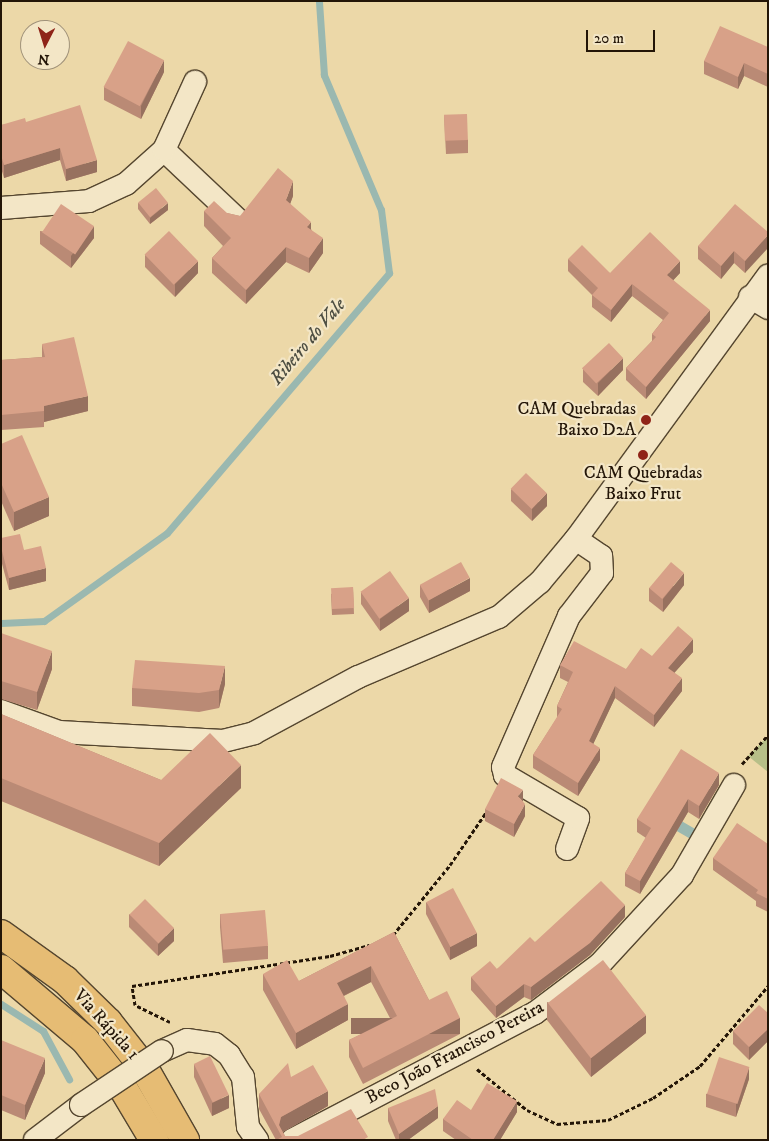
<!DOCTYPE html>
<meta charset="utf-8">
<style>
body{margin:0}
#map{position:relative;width:769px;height:1141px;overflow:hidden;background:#ecd8a8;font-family:"IM FELL DW Pica",serif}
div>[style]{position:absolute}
.green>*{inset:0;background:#b7bf88}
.water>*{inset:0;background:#9ab8b0;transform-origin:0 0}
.stream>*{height:7px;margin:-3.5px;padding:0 3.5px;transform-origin:3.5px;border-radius:3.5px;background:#9ab8b0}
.path>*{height:3px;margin-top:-1.5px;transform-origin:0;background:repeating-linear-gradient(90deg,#231507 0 4px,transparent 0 6.5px)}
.roads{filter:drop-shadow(1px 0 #55462f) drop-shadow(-1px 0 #55462f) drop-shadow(0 1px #55462f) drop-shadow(0 -1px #55462f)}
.minor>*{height:22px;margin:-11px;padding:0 11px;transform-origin:11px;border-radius:11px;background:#f3e6c6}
.highway>*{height:28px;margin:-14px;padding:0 14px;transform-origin:14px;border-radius:14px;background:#e6bc74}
.bridges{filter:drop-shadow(1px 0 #55462f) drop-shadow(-1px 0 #55462f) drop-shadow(0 1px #55462f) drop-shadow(0 -1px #55462f)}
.minor-bridge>*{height:22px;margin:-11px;padding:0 11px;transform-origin:11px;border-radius:11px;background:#f3e6c6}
.wall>*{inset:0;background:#ba8a75}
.shaded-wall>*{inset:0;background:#97715f;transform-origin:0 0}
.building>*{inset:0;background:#d8a188;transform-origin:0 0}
.dots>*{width:14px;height:14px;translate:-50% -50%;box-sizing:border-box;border:2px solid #f3e6c6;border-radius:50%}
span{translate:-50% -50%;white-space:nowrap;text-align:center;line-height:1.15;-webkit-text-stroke:4.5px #f3e6c6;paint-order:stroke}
.poi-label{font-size:18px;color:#231507}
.right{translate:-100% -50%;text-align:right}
.street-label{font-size:18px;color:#231507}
.water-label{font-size:19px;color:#4d4e42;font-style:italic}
.frame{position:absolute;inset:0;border:2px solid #231507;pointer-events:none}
.north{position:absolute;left:20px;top:20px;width:50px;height:50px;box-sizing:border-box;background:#f3e6c6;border:1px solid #a0927a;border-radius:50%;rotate:185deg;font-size:14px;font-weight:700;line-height:20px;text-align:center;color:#231507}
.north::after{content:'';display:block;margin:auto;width:18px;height:22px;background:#8f2418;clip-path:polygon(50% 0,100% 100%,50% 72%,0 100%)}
.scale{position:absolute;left:586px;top:30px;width:69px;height:22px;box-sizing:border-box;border:2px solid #231507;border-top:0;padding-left:6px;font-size:15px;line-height:18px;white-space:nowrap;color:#231507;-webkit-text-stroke:4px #f3e6c6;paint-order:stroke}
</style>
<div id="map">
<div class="green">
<div style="clip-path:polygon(768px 736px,768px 772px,748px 756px)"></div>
</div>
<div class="water">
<div style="left:671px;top:815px;width:32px;height:11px;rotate:30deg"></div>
</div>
<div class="stream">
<div style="left:1px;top:623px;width:43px;rotate:-2.7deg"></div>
<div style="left:44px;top:621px;width:151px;rotate:-35.6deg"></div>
<div style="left:167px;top:533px;width:342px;rotate:-49.5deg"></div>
<div style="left:389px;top:273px;width:64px;rotate:-97.2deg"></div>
<div style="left:381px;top:210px;width:147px;rotate:-112.9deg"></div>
<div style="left:324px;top:75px;width:74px;rotate:-93.9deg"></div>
<div style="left:1px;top:1004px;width:50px;rotate:32.7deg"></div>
<div style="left:43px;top:1031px;width:55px;rotate:61.6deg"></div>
</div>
<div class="path">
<div style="left:742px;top:764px;width:39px;rotate:-48deg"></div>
<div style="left:393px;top:935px;width:90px;rotate:-50.8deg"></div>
<div style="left:450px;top:865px;width:65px;rotate:-55.6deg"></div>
<div style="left:170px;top:1022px;width:39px;rotate:-154deg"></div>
<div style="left:135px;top:1005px;width:19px;rotate:-99deg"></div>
<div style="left:132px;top:986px;width:200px;rotate:-8.6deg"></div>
<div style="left:330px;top:956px;width:41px;rotate:-15.8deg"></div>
<div style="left:477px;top:1069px;width:65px;rotate:39.4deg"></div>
<div style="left:527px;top:1110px;width:33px;rotate:25deg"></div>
<div style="left:557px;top:1124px;width:51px;rotate:-4.5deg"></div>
<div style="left:608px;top:1120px;width:50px;rotate:-26.1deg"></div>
<div style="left:653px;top:1098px;width:57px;rotate:-34.2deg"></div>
<div style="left:700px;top:1066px;width:105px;rotate:-49.6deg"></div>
</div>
<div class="roads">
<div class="minor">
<div style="left:164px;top:150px;width:99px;rotate:43.4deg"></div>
<div style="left:1px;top:208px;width:88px;rotate:-4.5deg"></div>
<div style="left:89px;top:201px;width:41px;rotate:-24.7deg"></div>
<div style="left:126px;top:184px;width:51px;rotate:-41.8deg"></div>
<div style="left:164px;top:150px;width:75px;rotate:-65.5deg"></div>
<div style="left:750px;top:297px;width:21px;rotate:31deg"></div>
<div style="left:1px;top:711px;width:62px;rotate:19.9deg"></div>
<div style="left:59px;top:732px;width:164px;rotate:3.1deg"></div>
<div style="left:223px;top:741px;width:32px;rotate:-14deg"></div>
<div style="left:254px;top:733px;width:118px;rotate:-28.3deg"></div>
<div style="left:358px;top:677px;width:153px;rotate:-23.1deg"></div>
<div style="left:499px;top:617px;width:54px;rotate:-40.5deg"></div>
<div style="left:540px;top:582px;width:56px;rotate:-50.1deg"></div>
<div style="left:576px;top:539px;width:326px;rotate:-53.9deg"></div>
<div style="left:567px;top:849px;width:33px;rotate:-70deg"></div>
<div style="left:578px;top:818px;width:85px;rotate:-149.5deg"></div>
<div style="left:505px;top:775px;width:8px;rotate:-104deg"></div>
<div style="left:503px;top:767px;width:165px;rotate:-66.4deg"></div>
<div style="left:569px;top:616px;width:54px;rotate:-52.5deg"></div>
<div style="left:602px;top:573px;width:17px;rotate:-93deg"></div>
<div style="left:601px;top:556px;width:30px;rotate:-146deg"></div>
<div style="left:162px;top:1051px;width:27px;rotate:-24deg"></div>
<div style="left:187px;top:1040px;width:28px;rotate:8deg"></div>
<div style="left:215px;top:1044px;width:18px;rotate:38deg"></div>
<div style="left:229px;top:1055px;width:26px;rotate:58deg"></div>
<div style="left:243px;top:1077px;width:50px;rotate:84.3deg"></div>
<div style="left:248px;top:1127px;width:16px;rotate:55deg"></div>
<div style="left:35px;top:1140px;width:58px;rotate:-37.3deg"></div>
<div style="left:292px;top:1140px;width:274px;rotate:-27.6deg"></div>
<div style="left:535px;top:1013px;width:81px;rotate:-37deg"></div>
<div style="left:600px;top:964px;width:121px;rotate:-47.3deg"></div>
<div style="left:682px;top:875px;width:104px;rotate:-60deg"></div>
</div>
<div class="highway">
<div style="left:1px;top:934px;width:79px;rotate:35.7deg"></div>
<div style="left:65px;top:980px;width:60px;rotate:44.3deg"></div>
<div style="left:108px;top:1022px;width:58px;rotate:52deg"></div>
<div style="left:144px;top:1068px;width:83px;rotate:60.3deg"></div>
<div style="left:1px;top:969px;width:110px;rotate:40.2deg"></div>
<div style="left:85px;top:1040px;width:61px;rotate:51.6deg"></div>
<div style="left:123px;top:1088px;width:61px;rotate:59.2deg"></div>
</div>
</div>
<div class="bridges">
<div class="minor-bridge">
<div style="left:81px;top:1105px;width:97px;rotate:-33.7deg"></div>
</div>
</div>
<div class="wall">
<div style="clip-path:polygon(768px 47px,768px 87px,744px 76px,738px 89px,704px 74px,704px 61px)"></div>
<div style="clip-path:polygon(164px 72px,141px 119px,104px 100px,104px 87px)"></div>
<div style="clip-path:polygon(444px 115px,468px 140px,468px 153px,446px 154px)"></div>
<div style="clip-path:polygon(26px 122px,97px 172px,66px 181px,60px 160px,4px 178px,1px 168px,1px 125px)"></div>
<div style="clip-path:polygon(293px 196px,290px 204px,311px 229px,323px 253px,309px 273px,286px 262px,246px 304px,212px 273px,212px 258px,223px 246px,204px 226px,204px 211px,227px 213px,240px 216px)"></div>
<div style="clip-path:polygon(138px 203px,168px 210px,150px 224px,138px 209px)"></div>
<div style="clip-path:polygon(40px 231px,94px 238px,71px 268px,40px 244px)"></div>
<div style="clip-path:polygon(768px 232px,745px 273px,734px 263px,721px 279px,698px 259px,698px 246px)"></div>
<div style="clip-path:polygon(145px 255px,198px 273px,175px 297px,145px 267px)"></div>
<div style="clip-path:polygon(568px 259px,610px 273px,680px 273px,673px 280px,710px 321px,646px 399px,626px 380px,626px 368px,652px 341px,652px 334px,663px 320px,632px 296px,611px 322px,592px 307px,592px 295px,568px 271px)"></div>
<div style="clip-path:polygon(42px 344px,88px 411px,44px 422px,44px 427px,1px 430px,1px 360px,42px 357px)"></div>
<div style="clip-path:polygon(583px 369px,623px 370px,598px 396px,583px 382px)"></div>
<div style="clip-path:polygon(1px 444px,49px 516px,14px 531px,1px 501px)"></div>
<div style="clip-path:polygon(511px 489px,547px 506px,532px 521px,511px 501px)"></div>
<div style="clip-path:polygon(1px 538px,24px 550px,46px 581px,9px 590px,1px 560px)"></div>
<div style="clip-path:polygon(420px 585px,470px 591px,429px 613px,420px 597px)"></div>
<div style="clip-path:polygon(684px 585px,663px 612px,649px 601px,649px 588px)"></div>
<div style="clip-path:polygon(353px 587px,354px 614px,332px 615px,331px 594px)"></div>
<div style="clip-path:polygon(361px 592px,409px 611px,380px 631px,361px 604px)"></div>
<div style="clip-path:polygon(1px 633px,52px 669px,37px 710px,1px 699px)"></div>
<div style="clip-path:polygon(693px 652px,674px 673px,682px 691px,654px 727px,615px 698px,593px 744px,600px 760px,578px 796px,533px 768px,533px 755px,557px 718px,557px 706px,568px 682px,560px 678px,560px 665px,626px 669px,652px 656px)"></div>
<div style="clip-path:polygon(225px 684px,219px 708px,199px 712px,132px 706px,132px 688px)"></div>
<div style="clip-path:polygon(1px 714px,161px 780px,241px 788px,159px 866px,1px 801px)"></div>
<div style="clip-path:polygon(719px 785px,699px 819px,688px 812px,640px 894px,625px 886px,625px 873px,646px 838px,637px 832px,637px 819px)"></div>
<div style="clip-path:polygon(485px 809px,525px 816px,514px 837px,485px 821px)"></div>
<div style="clip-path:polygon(768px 844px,768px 912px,756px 906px,756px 901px,713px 870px,713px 858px)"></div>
<div style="clip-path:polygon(426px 902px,477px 946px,450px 960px,426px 914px)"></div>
<div style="clip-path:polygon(129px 914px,174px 941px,158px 956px,129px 927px)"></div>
<div style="clip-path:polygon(220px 914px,268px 946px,268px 959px,223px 963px,220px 927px)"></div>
<div style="clip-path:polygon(625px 917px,590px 955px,531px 1000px,524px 997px,496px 1018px,471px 990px,471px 977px,497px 969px,535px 942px)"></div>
<div style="clip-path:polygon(394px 932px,429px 1000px,460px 1034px,363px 1084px,349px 1057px,349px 1040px,391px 1020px,371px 982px,344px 996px,348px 1020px,296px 1049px,263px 990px,263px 974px,299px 981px)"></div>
<div style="clip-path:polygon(547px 1002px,646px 1033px,591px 1077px,547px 1020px)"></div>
<div style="clip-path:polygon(768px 1013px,768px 1041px,749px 1060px,733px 1044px,733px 1031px)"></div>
<div style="clip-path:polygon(1px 1040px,45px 1073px,25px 1120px,1px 1110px)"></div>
<div style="clip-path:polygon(194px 1064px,229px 1108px,212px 1116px,194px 1077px)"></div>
<div style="clip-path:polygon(291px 1077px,328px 1106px,283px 1132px,285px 1136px,368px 1140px,276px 1140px,259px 1109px,259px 1094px)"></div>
<div style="clip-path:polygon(749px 1079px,736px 1117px,706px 1107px,706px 1094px)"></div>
<div style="clip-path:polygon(388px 1108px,438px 1118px,408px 1140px,396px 1140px,388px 1121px)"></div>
<div style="clip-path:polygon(471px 1110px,517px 1112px,500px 1140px,456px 1140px,443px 1131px,443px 1119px)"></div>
</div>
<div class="shaded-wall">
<div style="clip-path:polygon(164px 60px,164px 72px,141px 119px,141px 106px)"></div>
<div style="clip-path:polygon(744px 63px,744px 76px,738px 89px,738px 77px)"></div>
<div style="clip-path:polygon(60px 148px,60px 160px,4px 178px,4px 165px)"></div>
<div style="clip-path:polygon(97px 160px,97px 172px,66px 181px,66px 169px)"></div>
<div style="clip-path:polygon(293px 181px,293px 196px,286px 215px,286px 200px)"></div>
<div style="clip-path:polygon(168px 203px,168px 210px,150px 224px,150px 218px)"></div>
<div style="clip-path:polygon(311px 222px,311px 237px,307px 227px)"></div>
<div style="clip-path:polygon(94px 226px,94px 238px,71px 268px,71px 256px)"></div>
<div style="clip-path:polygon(768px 235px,768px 248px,745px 273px,745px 261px)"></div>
<div style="clip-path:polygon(323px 238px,323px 253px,309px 273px,309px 258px)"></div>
<div style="clip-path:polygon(286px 247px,286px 262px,246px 304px,246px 290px)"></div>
<div style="clip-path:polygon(734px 251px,734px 263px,721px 279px,721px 266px)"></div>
<div style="clip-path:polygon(198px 261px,198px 273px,175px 297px,175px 284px)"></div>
<div style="clip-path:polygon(680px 261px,680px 273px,667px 287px,667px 275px)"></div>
<div style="clip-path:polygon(632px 284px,632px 296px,611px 322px,611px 310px)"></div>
<div style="clip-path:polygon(710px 310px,710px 321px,646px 399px,646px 387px)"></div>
<div style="clip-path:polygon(623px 358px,623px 370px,598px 396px,598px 383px)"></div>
<div style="clip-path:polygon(88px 396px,88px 411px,44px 422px,44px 406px)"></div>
<div style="clip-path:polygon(547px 493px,547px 506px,532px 521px,532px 509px)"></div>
<div style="clip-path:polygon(49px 497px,49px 516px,14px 531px,14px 512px)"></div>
<div style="clip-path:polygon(46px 568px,46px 581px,9px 590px,9px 578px)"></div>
<div style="clip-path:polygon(684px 573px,684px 585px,663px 612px,663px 599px)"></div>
<div style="clip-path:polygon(470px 578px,470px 591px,429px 613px,429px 600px)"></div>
<div style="clip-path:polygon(409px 598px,409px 611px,380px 631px,380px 619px)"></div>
<div style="clip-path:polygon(693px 639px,693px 652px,668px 680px,668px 668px)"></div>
<div style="clip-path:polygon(52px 651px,52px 669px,37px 710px,37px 692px)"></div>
<div style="clip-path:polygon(225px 666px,225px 684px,219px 708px,219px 690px)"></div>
<div style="clip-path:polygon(682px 678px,682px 691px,654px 727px,654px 715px)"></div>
<div style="clip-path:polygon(615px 686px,615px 698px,589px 753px,589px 741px)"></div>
<div style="clip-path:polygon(600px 748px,600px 760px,578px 796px,578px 783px)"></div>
<div style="clip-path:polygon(241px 765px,241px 788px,159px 866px,159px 843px)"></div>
<div style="clip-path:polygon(719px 773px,719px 785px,699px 819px,699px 806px)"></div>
<div style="clip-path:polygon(523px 790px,523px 802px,518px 796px)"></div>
<div style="clip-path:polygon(688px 799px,688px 812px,640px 894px,640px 881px)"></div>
<div style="clip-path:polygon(525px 804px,525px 816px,514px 837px,514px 824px)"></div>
<div style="clip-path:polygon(625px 905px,625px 917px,590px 955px,531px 1000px,531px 987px)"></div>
<div style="clip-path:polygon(174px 928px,174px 941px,158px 956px,158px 944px)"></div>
<div style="clip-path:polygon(477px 933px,477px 946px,450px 960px,450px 947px)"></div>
<div style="clip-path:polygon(371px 966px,371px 982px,337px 999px,337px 983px)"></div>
<div style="clip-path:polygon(524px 984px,524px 997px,496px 1018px,496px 1006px)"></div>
<div style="clip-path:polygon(348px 1004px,348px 1020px,296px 1049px,296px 1033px)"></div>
<div style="clip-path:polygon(646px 1015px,646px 1033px,591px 1077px,591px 1058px)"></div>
<div style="left:460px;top:1018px;width:16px;height:109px;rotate:90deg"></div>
<div style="clip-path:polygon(768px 1029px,768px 1041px,749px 1060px,749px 1047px)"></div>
<div style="clip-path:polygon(45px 1058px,45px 1073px,25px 1120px,25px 1105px)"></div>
<div style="clip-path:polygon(749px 1067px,749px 1079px,736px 1117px,736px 1104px)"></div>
<div style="clip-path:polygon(328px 1091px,328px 1106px,281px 1133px,279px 1125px,281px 1117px)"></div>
<div style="clip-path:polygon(229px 1095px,229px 1108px,212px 1116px,212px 1103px)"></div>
<div style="clip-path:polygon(517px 1101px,517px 1112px,500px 1140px,493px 1140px)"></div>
<div style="clip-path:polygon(438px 1106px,438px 1118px,408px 1140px,399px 1140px,399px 1134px)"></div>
</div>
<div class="building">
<div style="clip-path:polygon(720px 26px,768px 47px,768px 74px,744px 63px,738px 77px,704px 61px)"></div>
<div style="left:128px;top:41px;width:41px;height:52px;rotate:28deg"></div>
<div style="clip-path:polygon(80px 105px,97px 160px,66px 169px,60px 148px,4px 165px,1px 155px,1px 125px,25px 118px,26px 122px)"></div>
<div style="left:467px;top:114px;width:26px;height:23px;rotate:88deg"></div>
<div style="clip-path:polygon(278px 168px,293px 181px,286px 200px,311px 222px,307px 227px,323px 238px,309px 258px,286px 247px,246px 290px,212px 258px,231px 238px,204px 211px,214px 201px,227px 213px,240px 216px)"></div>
<div style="left:156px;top:188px;width:19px;height:23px;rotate:51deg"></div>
<div style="left:61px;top:204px;width:40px;height:34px;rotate:34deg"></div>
<div style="clip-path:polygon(735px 204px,768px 232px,768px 235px,745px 261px,734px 251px,721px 266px,698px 246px)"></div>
<div style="left:169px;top:231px;width:42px;height:34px;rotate:46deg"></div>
<div style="clip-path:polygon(650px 232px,680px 261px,667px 275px,710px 310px,646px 387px,626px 368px,656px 337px,652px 334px,669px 313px,632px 284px,611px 310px,592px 295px,598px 288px,568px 259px,582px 245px,610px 273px)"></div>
<div style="clip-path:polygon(74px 337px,88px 396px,44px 406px,44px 411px,1px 415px,1px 360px,45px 357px,42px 344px)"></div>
<div style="left:609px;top:343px;width:21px;height:37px;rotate:47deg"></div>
<div style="clip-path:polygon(22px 435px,49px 497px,14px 512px,1px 483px,1px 444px)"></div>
<div style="left:526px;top:473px;width:29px;height:22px;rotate:44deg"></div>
<div style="clip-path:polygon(20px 534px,24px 550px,41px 546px,46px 568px,9px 578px,1px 547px,1px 538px)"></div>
<div style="left:461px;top:562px;width:18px;height:47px;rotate:61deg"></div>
<div style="left:671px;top:562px;width:17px;height:34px;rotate:40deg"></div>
<div style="left:390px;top:571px;width:33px;height:36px;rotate:55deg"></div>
<div style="left:353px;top:587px;width:21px;height:22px;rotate:87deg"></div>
<div style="clip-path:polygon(678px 626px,693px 639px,668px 668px,682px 678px,654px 715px,615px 686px,589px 741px,600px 748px,578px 783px,533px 755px,562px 709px,557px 706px,573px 672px,560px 665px,574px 641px,626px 669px,641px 648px,652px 656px)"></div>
<div style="clip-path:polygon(1px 633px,52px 651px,37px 692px,1px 681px)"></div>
<div style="clip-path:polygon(135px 660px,225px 666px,219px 690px,199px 693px,132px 688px)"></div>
<div style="clip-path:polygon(1px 714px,161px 780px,210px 733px,241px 765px,159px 843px,1px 778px)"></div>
<div style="clip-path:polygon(681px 749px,719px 773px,699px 806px,688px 799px,640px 881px,625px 873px,651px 828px,637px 819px)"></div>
<div style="clip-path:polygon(501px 778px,523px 790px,518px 796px,525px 804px,514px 824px,485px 809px)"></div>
<div style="clip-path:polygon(737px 823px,768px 844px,768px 899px,756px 893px,758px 890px,713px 858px)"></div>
<div style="clip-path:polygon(601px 881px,625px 905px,590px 943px,531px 987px,524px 984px,496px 1006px,471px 977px,490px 961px,497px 969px,530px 937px,535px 942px)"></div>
<div style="left:453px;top:888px;width:51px;height:30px;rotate:62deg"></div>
<div style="left:145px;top:899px;width:41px;height:22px;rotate:45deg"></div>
<div style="left:265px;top:910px;width:36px;height:45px;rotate:85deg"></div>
<div style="clip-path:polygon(394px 932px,429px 1000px,447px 991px,460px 1018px,363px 1068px,349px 1040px,397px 1016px,371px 966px,337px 983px,348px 1004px,296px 1033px,263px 974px,287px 960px,299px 981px)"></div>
<div style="left:603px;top:960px;width:70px;height:70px;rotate:52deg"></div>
<div style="clip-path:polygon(759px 1005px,768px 1013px,768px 1029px,749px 1047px,733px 1031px)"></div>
<div style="clip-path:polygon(1px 1040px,45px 1058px,25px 1105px,1px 1095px)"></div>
<div style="left:210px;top:1056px;width:43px;height:18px;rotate:64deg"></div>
<div style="left:719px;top:1057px;width:32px;height:39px;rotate:18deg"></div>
<div style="clip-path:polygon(288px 1063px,291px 1077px,313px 1065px,328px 1091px,281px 1117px,279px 1125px,285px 1136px,298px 1136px,351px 1109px,368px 1137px,363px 1140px,276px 1140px,282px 1137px,259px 1094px)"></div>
<div style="clip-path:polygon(487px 1083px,517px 1101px,493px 1140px,473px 1140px,443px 1119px,457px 1100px,471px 1110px)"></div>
<div style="clip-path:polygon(435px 1089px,438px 1106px,399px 1134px,388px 1108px)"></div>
</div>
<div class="dots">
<div style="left:646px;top:420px;background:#8f2418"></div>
<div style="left:643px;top:455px;background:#8f2418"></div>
</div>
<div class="poi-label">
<span class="right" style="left:636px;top:420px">CAM Quebradas<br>Baixo D2A</span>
<span style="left:643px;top:484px">CAM Quebradas<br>Baixo Frut</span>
</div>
<div class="street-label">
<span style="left:106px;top:1025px;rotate:48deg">Via Rápida 1</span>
<span style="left:455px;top:1053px;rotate:-28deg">Beco João Francisco Pereira</span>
</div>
<div class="water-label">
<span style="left:308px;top:342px;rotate:-50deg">Ribeiro do Vale</span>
</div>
<div class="frame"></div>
<div class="north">N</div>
<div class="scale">20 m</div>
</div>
